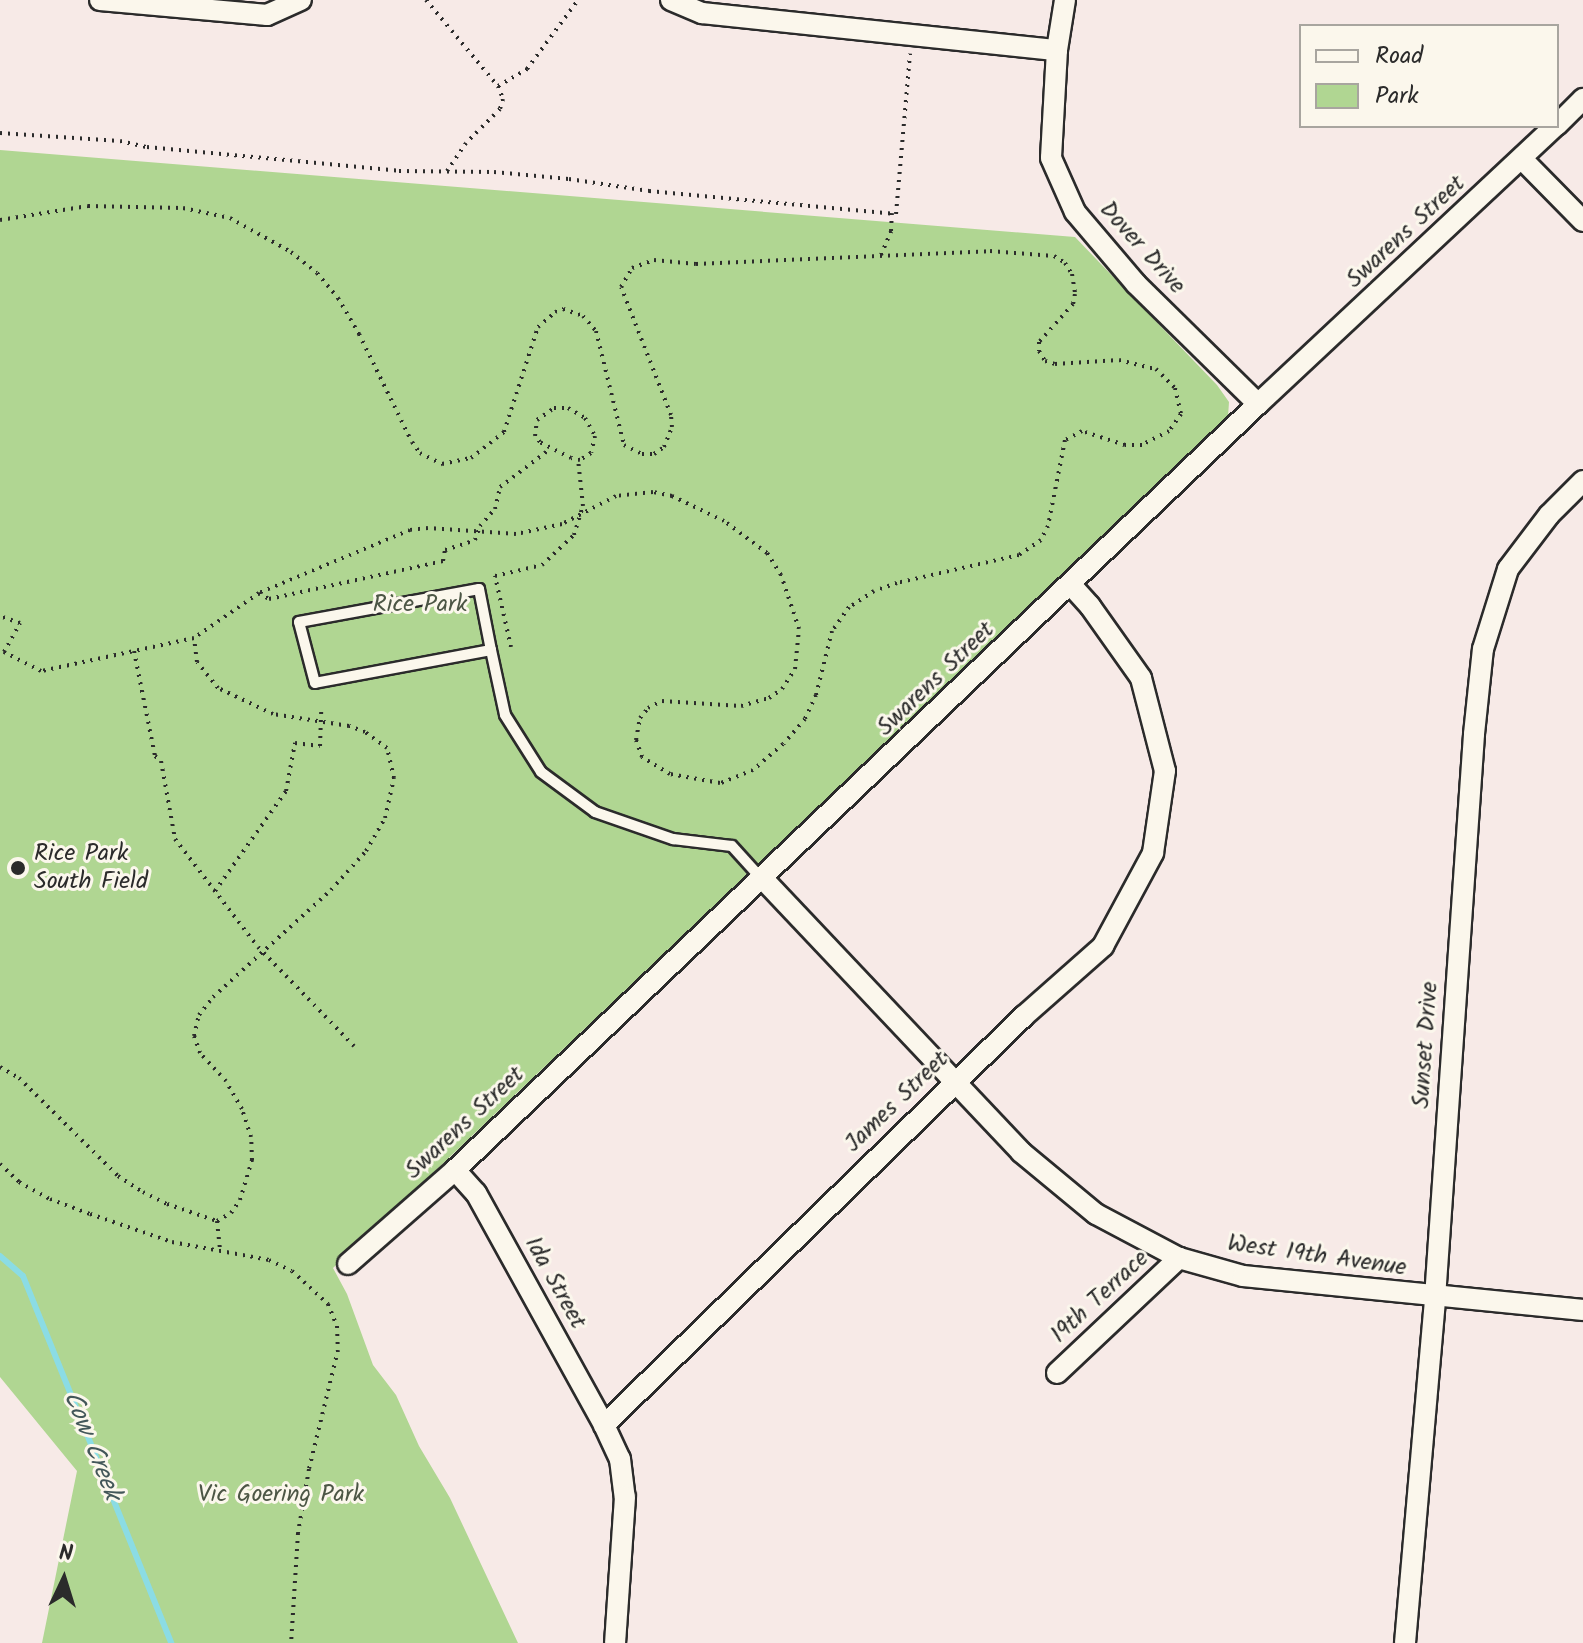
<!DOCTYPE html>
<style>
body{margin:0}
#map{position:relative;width:1583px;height:1643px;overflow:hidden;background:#f7eae7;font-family:Kalam,sans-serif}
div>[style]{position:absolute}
.green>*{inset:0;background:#b0d692}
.stream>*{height:6px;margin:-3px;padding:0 3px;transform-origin:3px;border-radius:3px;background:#8bdce4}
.path>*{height:4px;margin-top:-2px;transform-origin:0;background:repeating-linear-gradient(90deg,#2b2b2b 0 2px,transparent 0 8px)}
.roads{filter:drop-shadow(2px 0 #2b2b2b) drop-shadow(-2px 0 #2b2b2b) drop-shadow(0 2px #2b2b2b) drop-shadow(0 -2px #2b2b2b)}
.lane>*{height:10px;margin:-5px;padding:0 5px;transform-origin:5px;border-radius:5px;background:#fbf7ec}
.street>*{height:20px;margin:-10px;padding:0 10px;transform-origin:10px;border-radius:10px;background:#fbf7ec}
.dots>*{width:22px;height:22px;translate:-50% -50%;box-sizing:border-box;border:4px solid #fbf7ec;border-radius:50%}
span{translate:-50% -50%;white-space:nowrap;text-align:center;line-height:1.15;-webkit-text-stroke:6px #fbf7ec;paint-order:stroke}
.street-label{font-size:24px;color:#2b2b2b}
.park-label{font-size:24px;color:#4c5645}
.poi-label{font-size:24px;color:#2b2b2b}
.left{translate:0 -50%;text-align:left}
.water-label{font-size:26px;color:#435759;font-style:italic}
.legend{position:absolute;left:1299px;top:24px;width:260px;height:104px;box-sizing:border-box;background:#fbf7ec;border:2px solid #a8a59f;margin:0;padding:10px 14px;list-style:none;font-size:24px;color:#2b2b2b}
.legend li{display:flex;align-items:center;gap:16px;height:40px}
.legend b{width:40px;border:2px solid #a8a59f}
.north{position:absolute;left:24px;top:1539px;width:80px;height:80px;-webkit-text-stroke:6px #fbf7ec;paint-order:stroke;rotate:4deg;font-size:22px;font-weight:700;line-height:32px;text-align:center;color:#2b2b2b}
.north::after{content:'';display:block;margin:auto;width:28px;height:36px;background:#2b2b2b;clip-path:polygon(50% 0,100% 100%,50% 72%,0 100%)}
</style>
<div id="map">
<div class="green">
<div style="clip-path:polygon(0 150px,1075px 237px,1217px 385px,1229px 402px,1228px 417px,333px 1268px,347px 1294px,373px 1365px,396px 1395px,419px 1446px,450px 1498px,518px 1643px,42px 1643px,77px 1471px,0 1377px)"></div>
</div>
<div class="stream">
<div style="left:0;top:1256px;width:30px;rotate:41deg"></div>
<div style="left:23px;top:1276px;width:396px;rotate:68deg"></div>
</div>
<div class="path">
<div style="left:426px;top:0;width:112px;rotate:50.1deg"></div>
<div style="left:498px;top:86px;width:14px;rotate:69deg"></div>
<div style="left:503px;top:99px;width:10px;rotate:107deg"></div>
<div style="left:500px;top:109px;width:48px;rotate:135deg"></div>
<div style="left:466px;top:143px;width:34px;rotate:124deg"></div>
<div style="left:498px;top:86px;width:34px;rotate:-30deg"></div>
<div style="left:527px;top:69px;width:86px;rotate:-53.5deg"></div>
<div style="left:0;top:133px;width:120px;rotate:3.8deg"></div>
<div style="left:120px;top:141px;width:28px;rotate:13deg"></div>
<div style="left:147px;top:147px;width:253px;rotate:5.4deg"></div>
<div style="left:399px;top:171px;width:95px;rotate:0.6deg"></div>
<div style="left:494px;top:172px;width:75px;rotate:5.3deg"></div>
<div style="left:569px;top:179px;width:81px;rotate:8.5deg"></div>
<div style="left:649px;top:191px;width:248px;rotate:5.3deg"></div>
<div style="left:896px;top:214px;width:161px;rotate:-85deg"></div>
<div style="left:0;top:220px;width:89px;rotate:-9deg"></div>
<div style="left:88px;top:206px;width:95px;rotate:1.2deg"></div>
<div style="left:183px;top:208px;width:48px;rotate:12deg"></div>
<div style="left:230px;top:218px;width:70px;rotate:29.1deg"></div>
<div style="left:291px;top:252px;width:33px;rotate:39deg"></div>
<div style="left:317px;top:273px;width:33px;rotate:50deg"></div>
<div style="left:338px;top:298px;width:42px;rotate:59.7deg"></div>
<div style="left:359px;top:334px;width:120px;rotate:63.9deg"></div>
<div style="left:412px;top:442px;width:14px;rotate:54deg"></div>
<div style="left:420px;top:453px;width:25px;rotate:27deg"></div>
<div style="left:442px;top:464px;width:30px;rotate:-12deg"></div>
<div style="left:471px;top:458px;width:42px;rotate:-38.2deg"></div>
<div style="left:504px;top:432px;width:110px;rotate:-72.1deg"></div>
<div style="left:538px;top:327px;width:23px;rotate:-41deg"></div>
<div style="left:555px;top:312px;width:9px;rotate:-21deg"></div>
<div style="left:563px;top:309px;width:21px;rotate:19deg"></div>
<div style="left:583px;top:316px;width:20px;rotate:49deg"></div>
<div style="left:596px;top:331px;width:117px;rotate:76.2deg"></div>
<div style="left:624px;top:445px;width:20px;rotate:27deg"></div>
<div style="left:642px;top:454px;width:12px"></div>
<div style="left:654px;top:454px;width:12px;rotate:-35deg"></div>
<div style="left:664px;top:447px;width:22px;rotate:-68deg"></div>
<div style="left:672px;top:427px;width:12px;rotate:-95deg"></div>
<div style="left:671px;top:415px;width:137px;rotate:-111.3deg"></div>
<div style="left:621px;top:287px;width:22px;rotate:-60deg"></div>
<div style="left:632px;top:268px;width:23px;rotate:-20deg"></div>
<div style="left:654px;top:260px;width:42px;rotate:5.4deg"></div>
<div style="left:696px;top:264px;width:294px;rotate:-2.5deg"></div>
<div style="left:990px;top:251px;width:64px;rotate:4.5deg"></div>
<div style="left:1054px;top:256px;width:13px;rotate:32deg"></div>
<div style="left:1065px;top:263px;width:13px;rotate:58deg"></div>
<div style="left:1072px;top:274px;width:20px;rotate:81deg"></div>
<div style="left:1075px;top:294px;width:10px;rotate:101deg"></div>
<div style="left:1073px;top:304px;width:51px;rotate:131.8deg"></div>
<div style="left:1039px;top:342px;width:9px;rotate:90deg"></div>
<div style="left:1039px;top:351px;width:12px;rotate:59deg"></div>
<div style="left:1045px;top:361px;width:10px;rotate:17deg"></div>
<div style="left:1055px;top:364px;width:64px;rotate:-3.6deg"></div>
<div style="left:1119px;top:360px;width:38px;rotate:14deg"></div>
<div style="left:1156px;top:369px;width:27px;rotate:45deg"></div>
<div style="left:1175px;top:388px;width:27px;rotate:77deg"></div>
<div style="left:1181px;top:414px;width:21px;rotate:125deg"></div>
<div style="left:1169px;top:431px;width:30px;rotate:153deg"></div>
<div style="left:1142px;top:445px;width:17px;rotate:180deg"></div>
<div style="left:1125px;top:445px;width:45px;rotate:-162deg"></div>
<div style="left:1082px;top:431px;width:19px;rotate:152deg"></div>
<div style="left:1065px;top:440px;width:88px;rotate:101.2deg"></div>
<div style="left:1048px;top:526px;width:16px;rotate:117deg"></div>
<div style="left:1041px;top:540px;width:27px;rotate:146deg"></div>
<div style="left:1019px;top:555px;width:125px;rotate:167.1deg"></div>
<div style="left:897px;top:583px;width:24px;rotate:161deg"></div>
<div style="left:874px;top:591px;width:30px;rotate:147deg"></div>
<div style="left:849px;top:607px;width:29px;rotate:125deg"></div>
<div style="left:832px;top:631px;width:66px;rotate:104deg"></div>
<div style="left:816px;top:695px;width:26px;rotate:115deg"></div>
<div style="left:805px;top:719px;width:33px;rotate:131deg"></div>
<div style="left:783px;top:744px;width:40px;rotate:139deg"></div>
<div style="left:753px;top:770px;width:35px;rotate:158deg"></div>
<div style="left:720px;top:783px;width:51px;rotate:-169.8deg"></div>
<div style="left:670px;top:774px;width:33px;rotate:-149deg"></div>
<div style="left:642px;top:757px;width:18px;rotate:-109deg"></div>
<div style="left:636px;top:740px;width:22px;rotate:-80deg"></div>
<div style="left:640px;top:718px;width:13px;rotate:-51deg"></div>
<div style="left:648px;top:708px;width:16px;rotate:-27deg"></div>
<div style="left:662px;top:701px;width:79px;rotate:3.6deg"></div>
<div style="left:741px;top:706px;width:29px;rotate:-16deg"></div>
<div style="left:769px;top:698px;width:16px;rotate:-35deg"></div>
<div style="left:782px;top:689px;width:24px;rotate:-57deg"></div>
<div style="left:795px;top:669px;width:40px;rotate:-84.3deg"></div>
<div style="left:799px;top:629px;width:57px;rotate:-108.4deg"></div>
<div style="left:781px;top:575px;width:26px;rotate:-122deg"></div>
<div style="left:767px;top:553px;width:54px;rotate:-143.3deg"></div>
<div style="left:724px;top:521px;width:58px;rotate:-154.3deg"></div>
<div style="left:672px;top:496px;width:19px;rotate:-168deg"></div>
<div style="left:653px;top:492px;width:37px;rotate:174deg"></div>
<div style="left:616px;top:496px;width:61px;rotate:152.6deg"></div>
<div style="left:562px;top:524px;width:47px;rotate:167.7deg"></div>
<div style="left:516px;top:534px;width:88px;rotate:-176.1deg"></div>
<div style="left:428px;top:528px;width:18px;rotate:174deg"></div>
<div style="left:410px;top:530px;width:164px;rotate:157.4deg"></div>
<div style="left:259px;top:593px;width:79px;rotate:145.3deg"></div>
<div style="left:194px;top:638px;width:157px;rotate:167.8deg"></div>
<div style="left:41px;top:671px;width:42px;rotate:-152.8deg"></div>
<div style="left:4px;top:652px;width:33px;rotate:-61deg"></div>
<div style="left:20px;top:623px;width:21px;rotate:-161deg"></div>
<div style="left:881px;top:255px;width:26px;rotate:-67deg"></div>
<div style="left:891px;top:231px;width:18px;rotate:-87deg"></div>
<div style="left:554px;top:408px;width:14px"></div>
<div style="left:568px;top:408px;width:20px;rotate:30deg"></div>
<div style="left:585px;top:418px;width:21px;rotate:61deg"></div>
<div style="left:595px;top:436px;width:17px;rotate:103deg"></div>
<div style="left:591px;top:453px;width:13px;rotate:148deg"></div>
<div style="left:580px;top:460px;width:9px;rotate:-167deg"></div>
<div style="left:571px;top:458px;width:35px;rotate:-153deg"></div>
<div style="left:540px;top:442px;width:8px;rotate:-130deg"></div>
<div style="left:535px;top:436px;width:16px;rotate:-83deg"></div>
<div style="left:537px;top:420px;width:21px;rotate:-35deg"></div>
<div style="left:259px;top:593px;width:12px;rotate:31deg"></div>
<div style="left:269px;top:599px;width:178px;rotate:-12.3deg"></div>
<div style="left:443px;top:561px;width:11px;rotate:-80deg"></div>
<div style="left:445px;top:550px;width:32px;rotate:-18deg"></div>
<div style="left:475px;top:540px;width:15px;rotate:-70deg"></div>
<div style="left:480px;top:526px;width:23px;rotate:-49deg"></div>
<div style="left:495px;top:509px;width:23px;rotate:-77deg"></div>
<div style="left:500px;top:487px;width:63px;rotate:-37.2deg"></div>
<div style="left:511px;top:647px;width:73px;rotate:-102.7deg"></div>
<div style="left:495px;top:576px;width:48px;rotate:-13.2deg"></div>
<div style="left:542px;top:565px;width:44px;rotate:-43.2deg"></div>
<div style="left:574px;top:535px;width:30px;rotate:-73deg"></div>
<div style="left:583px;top:506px;width:47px;rotate:-96.1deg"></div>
<div style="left:134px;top:651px;width:107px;rotate:78.7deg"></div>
<div style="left:155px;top:756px;width:8px;rotate:40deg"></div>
<div style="left:161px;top:761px;width:79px;rotate:79.8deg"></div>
<div style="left:175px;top:839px;width:136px;rotate:52.5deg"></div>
<div style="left:258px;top:947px;width:138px;rotate:45.9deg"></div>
<div style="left:215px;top:891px;width:123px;rotate:-54.6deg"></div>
<div style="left:286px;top:791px;width:49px;rotate:-79.4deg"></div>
<div style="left:295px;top:743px;width:25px;rotate:7deg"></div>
<div style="left:320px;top:746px;width:38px;rotate:-88deg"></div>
<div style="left:0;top:1067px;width:22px;rotate:30deg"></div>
<div style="left:19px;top:1078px;width:139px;rotate:44.7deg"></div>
<div style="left:118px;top:1176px;width:30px;rotate:33deg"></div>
<div style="left:143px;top:1192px;width:27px;rotate:27deg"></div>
<div style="left:167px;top:1204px;width:53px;rotate:18.8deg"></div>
<div style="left:217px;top:1221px;width:16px;rotate:-30deg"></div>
<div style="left:231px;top:1213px;width:16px;rotate:-55deg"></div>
<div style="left:240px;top:1200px;width:42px;rotate:-73.3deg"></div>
<div style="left:252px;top:1160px;width:23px;rotate:-92deg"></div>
<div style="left:251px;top:1137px;width:29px;rotate:-108deg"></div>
<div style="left:242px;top:1109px;width:32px;rotate:-120deg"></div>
<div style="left:226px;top:1081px;width:38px;rotate:-133deg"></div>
<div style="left:200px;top:1053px;width:18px;rotate:-109deg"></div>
<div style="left:194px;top:1036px;width:22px;rotate:-77deg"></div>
<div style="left:199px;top:1015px;width:23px;rotate:-52deg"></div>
<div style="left:213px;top:997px;width:159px;rotate:-42.2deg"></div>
<div style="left:331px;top:890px;width:52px;rotate:-48.1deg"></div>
<div style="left:366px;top:851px;width:38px;rotate:-60deg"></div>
<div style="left:385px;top:818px;width:41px;rotate:-77.3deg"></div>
<div style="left:394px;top:778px;width:31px;rotate:-103deg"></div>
<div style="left:387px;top:748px;width:27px;rotate:-144deg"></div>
<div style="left:365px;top:732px;width:17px;rotate:-159deg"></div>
<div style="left:349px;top:726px;width:77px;rotate:-171deg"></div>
<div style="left:273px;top:714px;width:61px;rotate:-154.7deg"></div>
<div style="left:218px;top:688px;width:33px;rotate:-129deg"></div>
<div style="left:197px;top:662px;width:24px;rotate:-97deg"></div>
<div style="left:0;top:1164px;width:26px;rotate:43deg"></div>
<div style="left:19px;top:1182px;width:35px;rotate:29deg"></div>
<div style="left:50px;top:1199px;width:43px;rotate:20.6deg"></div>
<div style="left:90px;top:1214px;width:87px;rotate:18.9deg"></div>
<div style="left:172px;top:1242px;width:99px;rotate:10.5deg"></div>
<div style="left:269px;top:1260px;width:25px;rotate:26deg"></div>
<div style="left:292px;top:1271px;width:49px;rotate:42.5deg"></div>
<div style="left:328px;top:1304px;width:24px;rotate:68deg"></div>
<div style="left:337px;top:1326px;width:24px;rotate:88deg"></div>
<div style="left:338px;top:1350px;width:122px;rotate:103.7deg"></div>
<div style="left:309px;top:1469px;width:65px;rotate:99.8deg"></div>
<div style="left:298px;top:1533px;width:110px;rotate:93.6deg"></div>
<div style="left:217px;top:1221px;width:29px;rotate:84deg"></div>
</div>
<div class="roads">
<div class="lane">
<div style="left:491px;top:650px;width:179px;rotate:169.4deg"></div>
<div style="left:315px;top:683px;width:63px;rotate:-104.7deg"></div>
<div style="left:299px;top:622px;width:183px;rotate:-10.4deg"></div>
<div style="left:479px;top:589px;width:62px;rotate:78.9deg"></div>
<div style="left:491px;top:650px;width:66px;rotate:77.8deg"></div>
<div style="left:505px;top:715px;width:67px;rotate:57.7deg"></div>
<div style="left:541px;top:772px;width:67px;rotate:36.5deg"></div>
<div style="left:595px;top:812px;width:83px;rotate:19.1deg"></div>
<div style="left:673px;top:839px;width:59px;rotate:6.8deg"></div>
<div style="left:732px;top:846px;width:43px;rotate:47.8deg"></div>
</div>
<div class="street">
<div style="left:100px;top:0;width:168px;rotate:5.1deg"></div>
<div style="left:267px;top:15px;width:37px;rotate:-24deg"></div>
<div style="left:671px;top:0;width:34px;rotate:23deg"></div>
<div style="left:702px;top:13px;width:357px;rotate:6deg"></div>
<div style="left:1065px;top:0;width:51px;rotate:99.1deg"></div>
<div style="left:1057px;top:50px;width:108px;rotate:93.2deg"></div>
<div style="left:1051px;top:158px;width:59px;rotate:66deg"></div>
<div style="left:1075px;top:212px;width:94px;rotate:49.7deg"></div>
<div style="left:1136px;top:284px;width:171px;rotate:44.5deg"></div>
<div style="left:1557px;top:125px;width:37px;rotate:-45deg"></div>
<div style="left:1522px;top:159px;width:87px;rotate:45.5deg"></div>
<div style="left:763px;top:879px;width:376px;rotate:46.6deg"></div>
<div style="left:1021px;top:1152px;width:97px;rotate:39.6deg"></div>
<div style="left:1096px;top:1214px;width:94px;rotate:27.9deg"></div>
<div style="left:1179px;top:1258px;width:66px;rotate:15.7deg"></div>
<div style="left:1243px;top:1276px;width:342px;rotate:5.7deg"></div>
<div style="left:455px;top:1170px;width:31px;rotate:48deg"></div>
<div style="left:476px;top:1193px;width:265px;rotate:61.1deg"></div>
<div style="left:604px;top:1425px;width:38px;rotate:65deg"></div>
<div style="left:620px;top:1459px;width:38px;rotate:83deg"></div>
<div style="left:625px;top:1497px;width:146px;rotate:93.9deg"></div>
<div style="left:348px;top:1264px;width:142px;rotate:-41.3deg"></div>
<div style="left:455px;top:1170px;width:1110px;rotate:-43.65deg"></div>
<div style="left:1258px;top:404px;width:407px;rotate:-43.1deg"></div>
<div style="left:1057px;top:1373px;width:168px;rotate:-43.3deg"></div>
<div style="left:604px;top:1425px;width:586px;rotate:-44.24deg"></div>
<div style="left:1024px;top:1016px;width:106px;rotate:-41.5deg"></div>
<div style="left:1103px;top:946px;width:106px;rotate:-61.7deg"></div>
<div style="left:1153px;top:853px;width:83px;rotate:-81.7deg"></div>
<div style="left:1165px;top:771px;width:96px;rotate:-104.5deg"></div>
<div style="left:1141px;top:678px;width:88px;rotate:-125.3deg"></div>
<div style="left:1090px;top:606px;width:28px;rotate:-132deg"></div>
<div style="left:1405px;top:1643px;width:346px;rotate:-85deg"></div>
<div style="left:1435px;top:1298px;width:565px;rotate:-86.04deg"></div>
<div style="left:1474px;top:734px;width:85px;rotate:-84deg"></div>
<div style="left:1483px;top:649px;width:84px;rotate:-72.6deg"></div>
<div style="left:1508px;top:569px;width:68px;rotate:-52.8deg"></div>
<div style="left:1549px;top:515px;width:48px;rotate:-45deg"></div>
</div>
</div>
<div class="dots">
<div style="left:18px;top:868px;background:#2b2b2b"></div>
</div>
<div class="street-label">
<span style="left:1406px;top:232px;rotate:-43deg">Swarens Street</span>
<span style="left:1142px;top:248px;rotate:48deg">Dover Drive</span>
<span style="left:936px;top:679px;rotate:-44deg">Swarens Street</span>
<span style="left:1426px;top:1045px;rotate:-86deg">Sunset Drive</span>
<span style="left:897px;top:1102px;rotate:-44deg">James Street</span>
<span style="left:465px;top:1123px;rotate:-43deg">Swarens Street</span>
<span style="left:1317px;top:1256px;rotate:8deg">West 19th Avenue</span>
<span style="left:555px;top:1283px;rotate:61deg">Ida Street</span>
<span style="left:1100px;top:1297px;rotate:-43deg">19th Terrace</span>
</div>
<div class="park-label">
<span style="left:420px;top:605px">Rice Park</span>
<span style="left:281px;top:1495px">Vic Goering Park</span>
</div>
<div class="poi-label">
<span class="left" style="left:34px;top:868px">Rice Park<br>South Field</span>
</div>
<div class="water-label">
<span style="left:91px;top:1446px;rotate:68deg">Cow Creek</span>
</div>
<ul class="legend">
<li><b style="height:10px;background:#fbf7ec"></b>Road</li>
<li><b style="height:22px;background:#b0d692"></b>Park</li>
</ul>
<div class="north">N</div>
</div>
